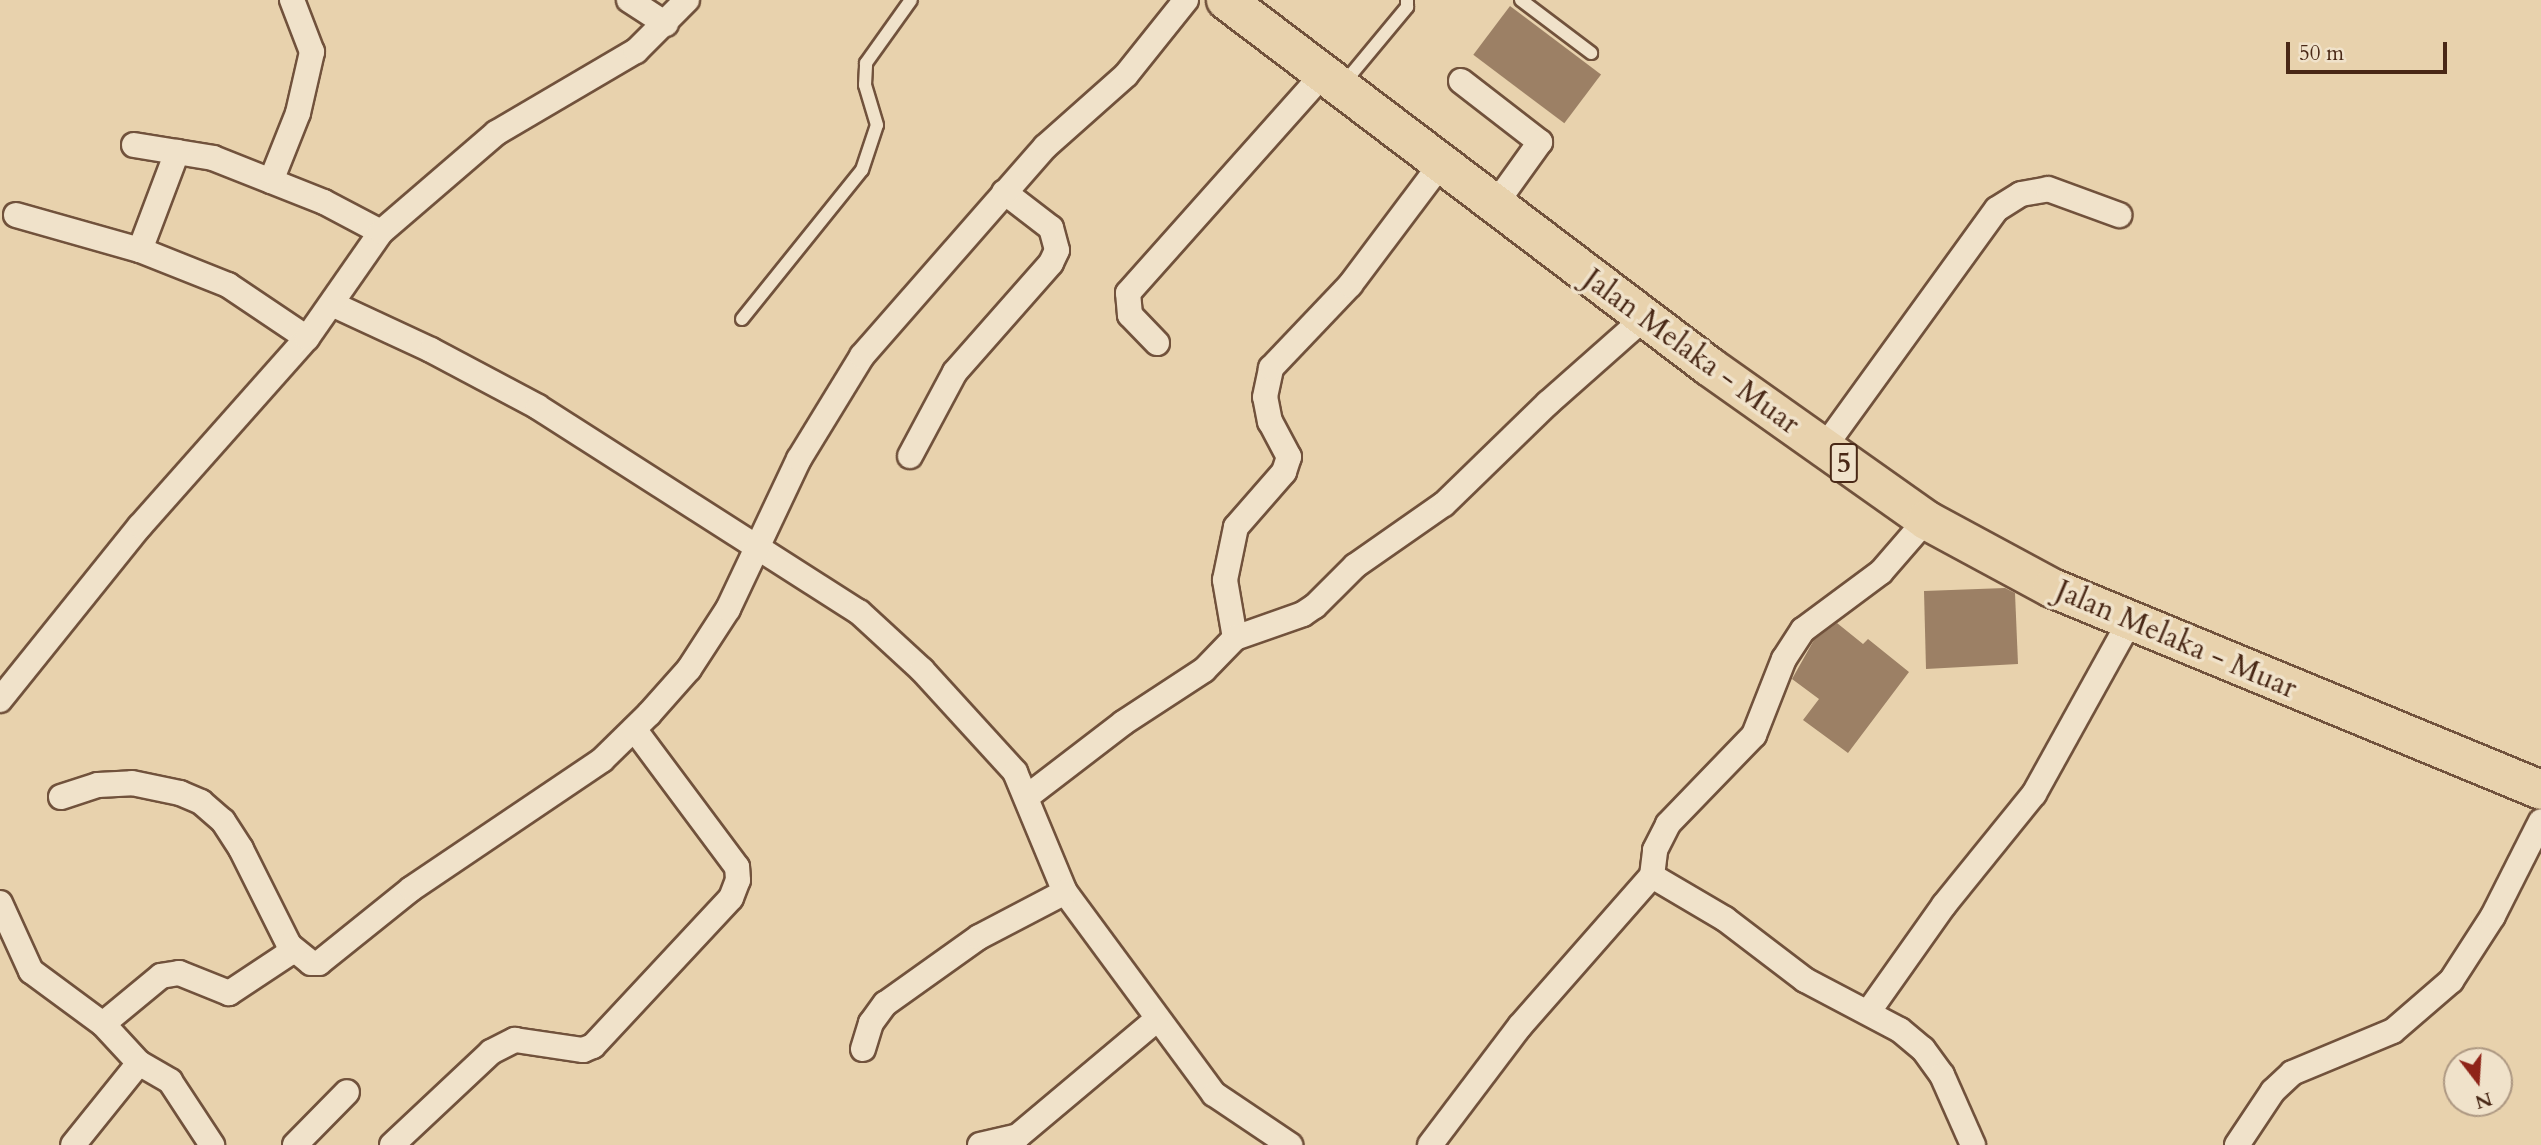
<!DOCTYPE html>
<style>
body{margin:0}
#map{position:relative;width:2541px;height:1145px;overflow:hidden;background:#e8d2ad;font-family:Cardo,serif}
div>[style]{position:absolute}
.building>*{inset:0;background:#9c8065;transform-origin:0 0}
.roads{filter:drop-shadow(2px 0 #71523c) drop-shadow(-2px 0 #71523c) drop-shadow(0 2px #71523c) drop-shadow(0 -2px #71523c)}
.service>*{height:12px;margin:-6px;padding:0 6px;transform-origin:6px;border-radius:6px;background:#f0e2ca}
.minor>*{height:24px;margin:-12px;padding:0 12px;transform-origin:12px;border-radius:12px;background:#f0e2ca}
.primary>*{height:38px;margin:-19px;padding:0 19px;transform-origin:19px;border-radius:19px;background:#e8d2ad}
span{translate:-50% -50%;white-space:nowrap;text-align:center;line-height:1.15;-webkit-text-stroke:7px #f0e2ca;paint-order:stroke}
.shield-label span{padding:2px 5px;background:#f0e2ca;border:2px solid;border-radius:5px;-webkit-text-stroke-width:0}
.shield-label{font-size:28px;color:#492816;font-weight:700}
.street-label{font-size:30px;color:#492816}
.north{position:absolute;left:2443px;top:1047px;width:70px;height:70px;box-sizing:border-box;background:#f0e2ca;border:2px solid #ad9882;border-radius:50%;rotate:163deg;font-size:19px;font-weight:700;line-height:28px;text-align:center;color:#492816}
.north::after{content:'';display:block;margin:auto;width:24px;height:32px;background:#8f2418;clip-path:polygon(50% 0,100% 100%,50% 72%,0 100%)}
.scale{position:absolute;left:2286px;top:42px;width:161px;height:32px;box-sizing:border-box;border:4px solid #492816;border-top:0;padding-left:9px;font-size:21px;line-height:24px;white-space:nowrap;color:#492816;-webkit-text-stroke:5px #f0e2ca;paint-order:stroke}
</style>
<div id="map">
<div class="building">
<div style="left:1510px;top:6px;width:114px;height:61px;rotate:37deg"></div>
<div style="clip-path:polygon(2005px 588px,2015px 593px,2018px 664px,1926px 669px,1924px 591px)"></div>
<div style="clip-path:polygon(1837px 623px,1863px 644px,1868px 639px,1909px 672px,1848px 753px,1803px 720px,1819px 699px,1792px 679px,1814px 640px)"></div>
</div>
<div class="roads">
<div class="service">
<div style="left:1521px;top:0;width:88px;rotate:37.1deg"></div>
<div style="left:1344px;top:83px;width:99px;rotate:-50.3deg"></div>
<div style="left:1407px;top:7px;width:7px;rotate:-90deg"></div>
<div style="left:742px;top:319px;width:191px;rotate:-51.2deg"></div>
<div style="left:862px;top:170px;width:47px;rotate:-71.6deg"></div>
<div style="left:877px;top:125px;width:42px;rotate:-106.7deg"></div>
<div style="left:865px;top:85px;width:22px;rotate:-87deg"></div>
<div style="left:866px;top:63px;width:77px;rotate:-54.5deg"></div>
</div>
<div class="minor">
<div style="left:629px;top:0;width:44px;rotate:33deg"></div>
<div style="left:1461px;top:81px;width:100px;rotate:37.7deg"></div>
<div style="left:1540px;top:142px;width:79px;rotate:125.7deg"></div>
<div style="left:134px;top:145px;width:80px;rotate:9.3deg"></div>
<div style="left:213px;top:158px;width:119px;rotate:21.6deg"></div>
<div style="left:324px;top:202px;width:64px;rotate:27.8deg"></div>
<div style="left:271px;top:181px;width:73px;rotate:-68.3deg"></div>
<div style="left:298px;top:113px;width:63px;rotate:-77.1deg"></div>
<div style="left:312px;top:52px;width:56px;rotate:-111deg"></div>
<div style="left:16px;top:215px;width:129px;rotate:15.8deg"></div>
<div style="left:140px;top:250px;width:95px;rotate:21.7deg"></div>
<div style="left:228px;top:285px;width:95px;rotate:33.9deg"></div>
<div style="left:140px;top:250px;width:105px;rotate:-69.3deg"></div>
<div style="left:332px;top:304px;width:109px;rotate:24.9deg"></div>
<div style="left:431px;top:350px;width:121px;rotate:28deg"></div>
<div style="left:538px;top:407px;width:381px;rotate:32.6deg"></div>
<div style="left:859px;top:612px;width:86px;rotate:42.6deg"></div>
<div style="left:922px;top:670px;width:138px;rotate:47.6deg"></div>
<div style="left:1015px;top:772px;width:130px;rotate:67.4deg"></div>
<div style="left:1065px;top:892px;width:251px;rotate:53.6deg"></div>
<div style="left:1214px;top:1094px;width:92px;rotate:33.9deg"></div>
<div style="left:1157px;top:343px;width:39px;rotate:-134deg"></div>
<div style="left:1130px;top:315px;width:22px;rotate:-95deg"></div>
<div style="left:1128px;top:293px;width:292px;rotate:-48.3deg"></div>
<div style="left:1823px;top:449px;width:296px;rotate:-54.1deg"></div>
<div style="left:1997px;top:209px;width:28px;rotate:-32deg"></div>
<div style="left:2021px;top:194px;width:27px;rotate:-10deg"></div>
<div style="left:2048px;top:189px;width:76px;rotate:20.1deg"></div>
<div style="left:910px;top:456px;width:95px;rotate:-61.8deg"></div>
<div style="left:955px;top:372px;width:145px;rotate:-48.6deg"></div>
<div style="left:1051px;top:263px;width:14px;rotate:-65deg"></div>
<div style="left:1057px;top:250px;width:23px;rotate:-105deg"></div>
<div style="left:1051px;top:228px;width:59px;rotate:-142.5deg"></div>
<div style="left:1235px;top:638px;width:59px;rotate:-99.8deg"></div>
<div style="left:1225px;top:580px;width:54px;rotate:-78.3deg"></div>
<div style="left:1236px;top:527px;width:73px;rotate:-48.9deg"></div>
<div style="left:1284px;top:472px;width:16px;rotate:-72deg"></div>
<div style="left:1289px;top:457px;width:40px;rotate:-118deg"></div>
<div style="left:1270px;top:422px;width:25px;rotate:-101deg"></div>
<div style="left:1265px;top:397px;width:30px;rotate:-78deg"></div>
<div style="left:1271px;top:368px;width:115px;rotate:-46.4deg"></div>
<div style="left:1350px;top:285px;width:150px;rotate:-53.1deg"></div>
<div style="left:0;top:700px;width:223px;rotate:-51.2deg"></div>
<div style="left:140px;top:526px;width:251px;rotate:-48.4deg"></div>
<div style="left:307px;top:338px;width:129px;rotate:-55.1deg"></div>
<div style="left:381px;top:232px;width:152px;rotate:-40.7deg"></div>
<div style="left:496px;top:133px;width:162px;rotate:-30.4deg"></div>
<div style="left:636px;top:51px;width:72px;rotate:-45deg"></div>
<div style="left:1028px;top:796px;width:120px;rotate:-37.5deg"></div>
<div style="left:1123px;top:723px;width:97px;rotate:-33.2deg"></div>
<div style="left:1204px;top:670px;width:45px;rotate:-45.9deg"></div>
<div style="left:1235px;top:638px;width:72px;rotate:-19.4deg"></div>
<div style="left:1303px;top:614px;width:14px;rotate:-34deg"></div>
<div style="left:1315px;top:606px;width:57px;rotate:-45deg"></div>
<div style="left:1355px;top:566px;width:108px;rotate:-34.9deg"></div>
<div style="left:1444px;top:504px;width:145px;rotate:-44.2deg"></div>
<div style="left:1548px;top:403px;width:128px;rotate:-41.5deg"></div>
<div style="left:61px;top:797px;width:39px;rotate:-18deg"></div>
<div style="left:98px;top:785px;width:34px;rotate:-3deg"></div>
<div style="left:132px;top:783px;width:49px;rotate:11.8deg"></div>
<div style="left:180px;top:793px;width:23px;rotate:23deg"></div>
<div style="left:201px;top:802px;width:29px;rotate:41deg"></div>
<div style="left:223px;top:821px;width:33px;rotate:57deg"></div>
<div style="left:241px;top:849px;width:107px;rotate:63.4deg"></div>
<div style="left:289px;top:945px;width:9px;rotate:96deg"></div>
<div style="left:288px;top:954px;width:71px;rotate:146.5deg"></div>
<div style="left:229px;top:993px;width:54px;rotate:-158.2deg"></div>
<div style="left:179px;top:973px;width:18px;rotate:171deg"></div>
<div style="left:161px;top:976px;width:75px;rotate:140.4deg"></div>
<div style="left:103px;top:1024px;width:53px;rotate:47.3deg"></div>
<div style="left:139px;top:1063px;width:105px;rotate:128.8deg"></div>
<div style="left:1652px;top:876px;width:85px;rotate:30.5deg"></div>
<div style="left:1725px;top:919px;width:101px;rotate:37.3deg"></div>
<div style="left:1805px;top:980px;width:107px;rotate:27.8deg"></div>
<div style="left:1900px;top:1030px;width:30px;rotate:40deg"></div>
<div style="left:1923px;top:1049px;width:32px;rotate:54deg"></div>
<div style="left:1942px;top:1075px;width:77px;rotate:66.1deg"></div>
<div style="left:0;top:903px;width:75px;rotate:65.5deg"></div>
<div style="left:31px;top:971px;width:89px;rotate:36.4deg"></div>
<div style="left:289px;top:945px;width:28px;rotate:39deg"></div>
<div style="left:311px;top:963px;width:8px"></div>
<div style="left:319px;top:963px;width:118px;rotate:-38.8deg"></div>
<div style="left:411px;top:889px;width:230px;rotate:-34deg"></div>
<div style="left:602px;top:760px;width:66px;rotate:-44.4deg"></div>
<div style="left:649px;top:714px;width:60px;rotate:-48.4deg"></div>
<div style="left:689px;top:669px;width:72px;rotate:-57deg"></div>
<div style="left:728px;top:609px;width:166px;rotate:-64.7deg"></div>
<div style="left:799px;top:459px;width:121px;rotate:-58.5deg"></div>
<div style="left:862px;top:356px;width:278px;rotate:-48.8deg"></div>
<div style="left:1045px;top:147px;width:108px;rotate:-41.6deg"></div>
<div style="left:1126px;top:75px;width:96px;rotate:-51.3deg"></div>
<div style="left:1869px;top:1011px;width:130px;rotate:-54.7deg"></div>
<div style="left:1944px;top:905px;width:143px;rotate:-51deg"></div>
<div style="left:2034px;top:794px;width:198px;rotate:-61deg"></div>
<div style="left:863px;top:1049px;width:27px;rotate:-73deg"></div>
<div style="left:871px;top:1023px;width:24px;rotate:-54deg"></div>
<div style="left:885px;top:1004px;width:115px;rotate:-35.5deg"></div>
<div style="left:979px;top:937px;width:97px;rotate:-27.6deg"></div>
<div style="left:139px;top:1063px;width:36px;rotate:30deg"></div>
<div style="left:170px;top:1081px;width:77px;rotate:56.7deg"></div>
<div style="left:295px;top:1145px;width:74px;rotate:-45.5deg"></div>
<div style="left:392px;top:1145px;width:136px;rotate:-43.2deg"></div>
<div style="left:491px;top:1052px;width:27px;rotate:-27deg"></div>
<div style="left:515px;top:1040px;width:69px;rotate:8.4deg"></div>
<div style="left:583px;top:1050px;width:11px;rotate:-22deg"></div>
<div style="left:593px;top:1046px;width:202px;rotate:-47deg"></div>
<div style="left:731px;top:898px;width:19px;rotate:-69deg"></div>
<div style="left:738px;top:880px;width:13px;rotate:-94deg"></div>
<div style="left:737px;top:867px;width:172px;rotate:-126.7deg"></div>
<div style="left:980px;top:1145px;width:39px;rotate:-13deg"></div>
<div style="left:1018px;top:1136px;width:180px;rotate:-40deg"></div>
<div style="left:1430px;top:1145px;width:149px;rotate:-52.9deg"></div>
<div style="left:1520px;top:1026px;width:200px;rotate:-48.7deg"></div>
<div style="left:1652px;top:876px;width:26px;rotate:-83deg"></div>
<div style="left:1655px;top:850px;width:29px;rotate:-63deg"></div>
<div style="left:1668px;top:824px;width:124px;rotate:-46deg"></div>
<div style="left:1754px;top:735px;width:82px;rotate:-68.5deg"></div>
<div style="left:1784px;top:659px;width:35px;rotate:-57deg"></div>
<div style="left:1803px;top:630px;width:97px;rotate:-36.6deg"></div>
<div style="left:1881px;top:572px;width:69px;rotate:-49.1deg"></div>
<div style="left:2237px;top:1145px;width:65px;rotate:-56.3deg"></div>
<div style="left:2273px;top:1091px;width:26px;rotate:-43deg"></div>
<div style="left:2292px;top:1073px;width:109px;rotate:-22.6deg"></div>
<div style="left:2393px;top:1031px;width:77px;rotate:-40.8deg"></div>
<div style="left:2451px;top:981px;width:77px;rotate:-57.1deg"></div>
<div style="left:2493px;top:916px;width:106px;rotate:-63.2deg"></div>
</div>
<div class="primary">
<div style="left:1226px;top:0;width:607px;rotate:37.17deg"></div>
<div style="left:1710px;top:367px;width:265px;rotate:35.3deg"></div>
<div style="left:1926px;top:520px;width:143px;rotate:28.4deg"></div>
<div style="left:2052px;top:588px;width:529px;rotate:22.44deg"></div>
</div>
</div>
<div class="shield-label">
<span style="left:1844px;top:463px">5</span>
</div>
<div class="street-label">
<span style="left:1691px;top:352px;rotate:36deg">Jalan Melaka - Muar</span>
<span style="left:2176px;top:640px;rotate:23deg">Jalan Melaka - Muar</span>
</div>
<div class="north">N</div>
<div class="scale">50 m</div>
</div>
